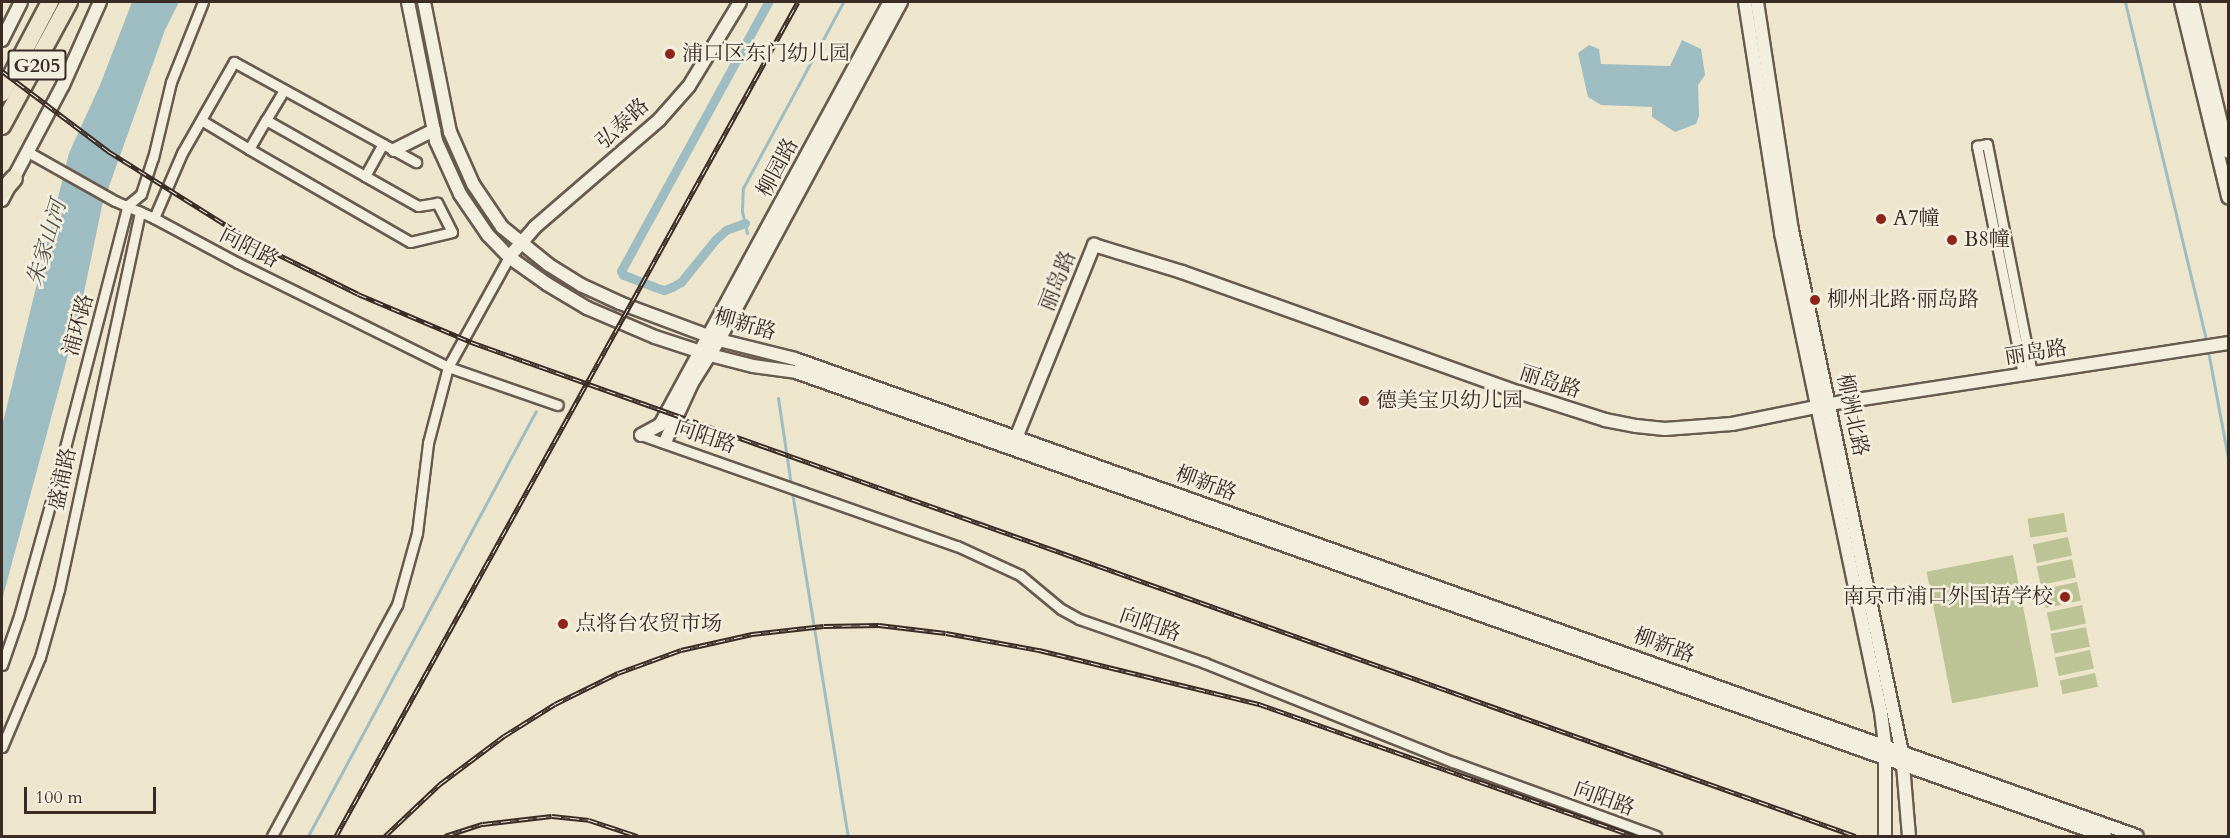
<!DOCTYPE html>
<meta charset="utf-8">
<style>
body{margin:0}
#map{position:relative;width:2230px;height:838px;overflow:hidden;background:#ede6cc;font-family:Cardo,"Noto Serif SC",serif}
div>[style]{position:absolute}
.green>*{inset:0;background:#bcc496;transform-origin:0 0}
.water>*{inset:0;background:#9ebdc2}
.stream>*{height:3px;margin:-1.5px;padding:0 1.5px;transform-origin:1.5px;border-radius:1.5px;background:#9ebdc2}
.canal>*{height:9px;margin:-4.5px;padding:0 4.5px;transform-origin:4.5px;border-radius:4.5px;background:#9ebdc2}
.roads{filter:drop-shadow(2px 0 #675a4f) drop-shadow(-2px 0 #675a4f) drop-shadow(0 2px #675a4f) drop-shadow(0 -2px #675a4f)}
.street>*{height:9px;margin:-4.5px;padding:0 4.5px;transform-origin:4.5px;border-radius:4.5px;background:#f3efde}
.secondary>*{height:12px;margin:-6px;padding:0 6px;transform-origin:6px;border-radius:6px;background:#f3efde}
.highway>*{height:16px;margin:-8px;padding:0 8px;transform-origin:8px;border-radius:8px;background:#ede6cc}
.rail>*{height:5px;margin-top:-2.5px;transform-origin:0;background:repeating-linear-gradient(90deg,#f3efde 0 9px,#3a2b25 0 18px);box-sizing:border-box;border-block:2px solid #3a2b25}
.dots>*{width:16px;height:16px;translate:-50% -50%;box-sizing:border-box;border:3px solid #f3efde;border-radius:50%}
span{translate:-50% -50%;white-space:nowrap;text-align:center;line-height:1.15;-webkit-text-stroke:5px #f3efde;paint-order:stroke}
.shield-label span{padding:2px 4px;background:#f3efde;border:2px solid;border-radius:4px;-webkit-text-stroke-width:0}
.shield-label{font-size:20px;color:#3a2b25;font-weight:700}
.poi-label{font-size:21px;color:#3a2b25}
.left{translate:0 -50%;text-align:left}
.right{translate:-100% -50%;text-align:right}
.street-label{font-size:21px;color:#3a2b25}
.water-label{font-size:22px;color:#53504c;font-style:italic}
.frame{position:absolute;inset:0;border:3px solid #3a2b25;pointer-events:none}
.scale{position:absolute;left:24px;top:787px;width:132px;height:27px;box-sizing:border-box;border:3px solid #3a2b25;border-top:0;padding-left:8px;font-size:18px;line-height:21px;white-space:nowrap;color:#3a2b25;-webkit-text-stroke:4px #f3efde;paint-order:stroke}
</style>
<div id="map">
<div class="green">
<div style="left:2064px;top:513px;width:19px;height:37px;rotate:81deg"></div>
<div style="left:2068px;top:537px;width:19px;height:36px;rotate:78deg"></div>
<div style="left:2013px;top:555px;width:134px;height:88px;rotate:79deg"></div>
<div style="left:2072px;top:559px;width:19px;height:36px;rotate:78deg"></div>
<div style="left:2077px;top:582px;width:19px;height:36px;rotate:78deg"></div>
<div style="left:2082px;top:605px;width:19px;height:36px;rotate:78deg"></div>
<div style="left:2086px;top:627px;width:20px;height:36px;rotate:79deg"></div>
<div style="left:2090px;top:650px;width:19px;height:36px;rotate:78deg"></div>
<div style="left:2095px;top:673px;width:14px;height:36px;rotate:78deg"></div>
</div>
<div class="water">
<div style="clip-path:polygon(132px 2px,179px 2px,165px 30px,102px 206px,81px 307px,2px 600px,2px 426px,69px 153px,100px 85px)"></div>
<div style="clip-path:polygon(1682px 40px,1701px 49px,1705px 75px,1698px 85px,1699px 116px,1696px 124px,1675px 132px,1652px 117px,1652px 107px,1601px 105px,1588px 97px,1578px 53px,1589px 45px,1599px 49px,1601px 64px,1670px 66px)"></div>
</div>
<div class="stream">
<div style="left:2125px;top:2px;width:352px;rotate:76.5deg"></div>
<div style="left:747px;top:233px;width:23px;rotate:-103deg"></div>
<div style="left:742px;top:211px;width:23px;rotate:-88deg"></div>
<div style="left:743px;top:188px;width:211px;rotate:-61.7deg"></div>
<div style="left:2208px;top:351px;width:109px;rotate:79.4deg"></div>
<div style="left:778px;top:398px;width:88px;rotate:81.5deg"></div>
<div style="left:792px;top:492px;width:349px;rotate:80.8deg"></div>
<div style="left:308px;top:836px;width:482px;rotate:-61.8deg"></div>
</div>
<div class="canal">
<div style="left:745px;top:223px;width:20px;rotate:160deg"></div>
<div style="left:726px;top:230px;width:15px;rotate:138deg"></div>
<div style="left:715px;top:240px;width:54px;rotate:129deg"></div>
<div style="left:681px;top:282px;width:10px;rotate:151deg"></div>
<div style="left:672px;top:287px;width:9px;rotate:159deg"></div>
<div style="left:664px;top:290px;width:9px;rotate:-162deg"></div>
<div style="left:655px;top:287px;width:34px;rotate:-159deg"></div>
<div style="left:623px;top:275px;width:4px;rotate:-117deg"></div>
<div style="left:621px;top:271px;width:307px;rotate:-61.3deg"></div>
</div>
<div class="roads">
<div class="street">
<div style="left:201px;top:120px;width:56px;rotate:31.1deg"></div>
<div style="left:249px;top:149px;width:34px;rotate:-60deg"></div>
<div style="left:266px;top:120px;width:114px;rotate:29.5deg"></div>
<div style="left:365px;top:176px;width:37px;rotate:-61deg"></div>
<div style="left:266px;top:120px;width:35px;rotate:-59deg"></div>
<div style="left:249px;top:149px;width:186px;rotate:30deg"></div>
<div style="left:410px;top:242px;width:43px;rotate:-13.4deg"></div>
<div style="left:452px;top:232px;width:33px;rotate:-117deg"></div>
<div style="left:437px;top:203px;width:19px;rotate:171deg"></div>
<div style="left:418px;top:206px;width:61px;rotate:-150.5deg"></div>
<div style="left:28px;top:152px;width:100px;rotate:29.4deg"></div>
<div style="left:115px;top:201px;width:43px;rotate:23.6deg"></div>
<div style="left:154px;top:218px;width:95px;rotate:28.2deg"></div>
<div style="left:238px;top:263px;width:234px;rotate:26.3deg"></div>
<div style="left:448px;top:367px;width:116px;rotate:19.1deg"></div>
<div style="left:154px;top:218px;width:71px;rotate:-66.7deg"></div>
<div style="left:182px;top:153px;width:105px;rotate:-60.3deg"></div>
<div style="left:234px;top:62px;width:208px;rotate:28.8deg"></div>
<div style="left:2023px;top:374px;width:233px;rotate:-101.4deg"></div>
<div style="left:1977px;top:146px;width:10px;rotate:-11deg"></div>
<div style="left:1987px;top:144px;width:233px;rotate:78.9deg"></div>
<div style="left:641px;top:435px;width:335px;rotate:19.4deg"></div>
<div style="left:957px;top:546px;width:69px;rotate:24.7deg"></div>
<div style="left:1020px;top:575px;width:53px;rotate:39.7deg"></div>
<div style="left:1061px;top:609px;width:21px;rotate:29deg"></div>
<div style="left:1079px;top:619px;width:133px;rotate:19.2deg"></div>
<div style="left:1205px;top:663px;width:267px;rotate:21.8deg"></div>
<div style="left:1453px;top:762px;width:216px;rotate:20deg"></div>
<div style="left:2px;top:665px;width:52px;rotate:-70.9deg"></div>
<div style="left:19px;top:616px;width:127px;rotate:-74.4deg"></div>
<div style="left:53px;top:494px;width:299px;rotate:-75.5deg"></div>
<div style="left:128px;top:205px;width:17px;rotate:-40deg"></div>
<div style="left:141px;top:194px;width:38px;rotate:-72deg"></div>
<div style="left:153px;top:158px;width:78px;rotate:-76.7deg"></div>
<div style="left:171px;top:82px;width:86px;rotate:-68.2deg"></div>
<div style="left:2px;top:747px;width:98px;rotate:-67.1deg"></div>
<div style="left:40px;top:657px;width:70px;rotate:-74.2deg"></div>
<div style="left:59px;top:590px;width:387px;rotate:-77.9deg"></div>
<div style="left:272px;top:836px;width:263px;rotate:-61.6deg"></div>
<div style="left:397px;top:605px;width:75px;rotate:-74.5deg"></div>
<div style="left:417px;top:533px;width:91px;rotate:-83deg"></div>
<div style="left:428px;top:443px;width:79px;rotate:-75.3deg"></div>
<div style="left:448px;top:367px;width:126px;rotate:-61deg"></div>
</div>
<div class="secondary">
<div style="left:408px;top:2px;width:142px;rotate:78.6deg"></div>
<div style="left:436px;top:141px;width:58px;rotate:65.6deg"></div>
<div style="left:460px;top:194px;width:50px;rotate:55.7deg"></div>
<div style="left:488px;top:235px;width:30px;rotate:46deg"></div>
<div style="left:509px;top:257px;width:47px;rotate:35.4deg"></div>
<div style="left:547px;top:284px;width:47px;rotate:31deg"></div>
<div style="left:587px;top:308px;width:74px;rotate:23.1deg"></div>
<div style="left:655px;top:337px;width:58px;rotate:18.1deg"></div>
<div style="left:710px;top:355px;width:44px;rotate:14.3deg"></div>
<div style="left:753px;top:366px;width:43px;rotate:7.9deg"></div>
<div style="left:796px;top:372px;width:1389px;rotate:19.52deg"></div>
<div style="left:424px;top:2px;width:133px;rotate:78.7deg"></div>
<div style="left:450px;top:132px;width:57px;rotate:66.1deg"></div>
<div style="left:473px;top:184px;width:52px;rotate:56deg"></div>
<div style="left:502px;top:227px;width:60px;rotate:39deg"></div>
<div style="left:549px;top:265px;width:38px;rotate:32deg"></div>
<div style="left:581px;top:285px;width:43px;rotate:24.8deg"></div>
<div style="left:620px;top:303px;width:106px;rotate:20.5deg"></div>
<div style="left:719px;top:340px;width:78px;rotate:14deg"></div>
<div style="left:795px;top:359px;width:1424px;rotate:19.57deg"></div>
<div style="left:1745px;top:2px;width:234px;rotate:81.1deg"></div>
<div style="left:1781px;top:233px;width:489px;rotate:78.2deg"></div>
<div style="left:1881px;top:712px;width:33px;rotate:83deg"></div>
<div style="left:1885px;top:745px;width:91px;rotate:90deg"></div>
<div style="left:1757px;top:2px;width:231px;rotate:81.3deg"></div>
<div style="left:1792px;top:230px;width:534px;rotate:78.12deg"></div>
<div style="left:1902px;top:753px;width:83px;rotate:85.2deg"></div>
<div style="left:2181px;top:2px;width:201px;rotate:76.4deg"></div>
<div style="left:2192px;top:2px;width:154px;rotate:76.5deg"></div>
<div style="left:2px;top:40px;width:42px;rotate:-63.4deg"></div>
<div style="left:394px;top:150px;width:45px;rotate:-26.6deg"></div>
<div style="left:2px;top:200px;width:130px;rotate:-62.1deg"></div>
<div style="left:63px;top:85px;width:91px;rotate:-66deg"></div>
<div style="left:509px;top:257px;width:40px;rotate:-49deg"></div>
<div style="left:535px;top:227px;width:164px;rotate:-40.8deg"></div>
<div style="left:659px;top:120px;width:45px;rotate:-48.6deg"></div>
<div style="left:689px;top:86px;width:98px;rotate:-58.7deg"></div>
<div style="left:641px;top:435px;width:21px;rotate:-28deg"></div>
<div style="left:660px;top:425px;width:481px;rotate:-61.5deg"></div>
<div style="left:665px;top:442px;width:65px;rotate:-65.4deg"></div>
<div style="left:692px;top:383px;width:51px;rotate:-57.9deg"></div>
<div style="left:719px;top:340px;width:384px;rotate:-61.7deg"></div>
<div style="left:1014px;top:443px;width:214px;rotate:-68deg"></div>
<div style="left:1094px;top:245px;width:92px;rotate:17.1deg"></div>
<div style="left:1182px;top:272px;width:357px;rotate:19.7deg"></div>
<div style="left:1518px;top:392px;width:91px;rotate:17.8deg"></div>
<div style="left:1605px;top:420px;width:32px;rotate:11deg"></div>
<div style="left:1636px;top:426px;width:29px;rotate:6deg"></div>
<div style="left:1665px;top:429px;width:67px;rotate:-4.3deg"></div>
<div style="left:1732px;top:424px;width:100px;rotate:-11.5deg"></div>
<div style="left:1830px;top:404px;width:403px;rotate:-8.7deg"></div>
</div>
<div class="highway">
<div style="left:2px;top:93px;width:103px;rotate:-62.2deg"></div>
<div style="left:2px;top:126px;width:141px;rotate:-61.6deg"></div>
<div style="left:2px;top:192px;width:18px;rotate:-49deg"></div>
</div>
</div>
<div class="rail">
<div style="left:2px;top:71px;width:133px;rotate:37deg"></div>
<div style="left:108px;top:151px;width:171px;rotate:32.1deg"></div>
<div style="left:253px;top:242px;width:117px;rotate:26.3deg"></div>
<div style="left:358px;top:294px;width:123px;rotate:23deg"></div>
<div style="left:471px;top:342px;width:1470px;rotate:19.64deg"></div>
<div style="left:336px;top:836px;width:953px;rotate:-61.02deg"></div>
<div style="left:385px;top:836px;width:76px;rotate:-43.4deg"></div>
<div style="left:440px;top:784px;width:80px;rotate:-36.9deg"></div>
<div style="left:504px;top:736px;width:60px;rotate:-32.1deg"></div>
<div style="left:555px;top:704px;width:70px;rotate:-26.2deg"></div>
<div style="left:618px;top:673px;width:67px;rotate:-20.1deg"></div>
<div style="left:681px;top:650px;width:73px;rotate:-12.7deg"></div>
<div style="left:752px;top:634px;width:72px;rotate:-6.3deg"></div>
<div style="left:824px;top:626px;width:55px;rotate:-1deg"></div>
<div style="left:879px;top:625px;width:67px;rotate:6.8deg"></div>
<div style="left:946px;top:633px;width:95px;rotate:10.4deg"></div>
<div style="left:1039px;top:650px;width:227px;rotate:13.8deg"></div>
<div style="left:1259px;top:704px;width:398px;rotate:19.4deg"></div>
<div style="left:445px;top:836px;width:40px;rotate:-18deg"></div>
<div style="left:483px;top:824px;width:69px;rotate:-6.6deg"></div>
<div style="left:552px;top:816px;width:37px;rotate:6deg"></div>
<div style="left:589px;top:820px;width:51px;rotate:18.4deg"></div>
</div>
<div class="dots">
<div style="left:670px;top:54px;background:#8f2418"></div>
<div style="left:1881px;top:219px;background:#8f2418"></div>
<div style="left:1952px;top:240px;background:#8f2418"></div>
<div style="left:1815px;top:300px;background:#8f2418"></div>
<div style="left:1364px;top:401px;background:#8f2418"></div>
<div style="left:2065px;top:597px;background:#8f2418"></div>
<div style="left:563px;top:624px;background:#8f2418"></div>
</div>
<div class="shield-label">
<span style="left:37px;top:65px">G205</span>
</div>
<div class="poi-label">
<span class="left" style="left:682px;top:54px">浦口区东门幼儿园</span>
<span class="left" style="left:1893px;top:219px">A7幢</span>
<span class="left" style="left:1964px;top:240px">B8幢</span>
<span class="left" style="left:1827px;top:300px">柳州北路·丽岛路</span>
<span class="left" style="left:1376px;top:401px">德美宝贝幼儿园</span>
<span class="right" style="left:2053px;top:597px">南京市浦口外国语学校</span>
<span class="left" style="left:575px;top:624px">点将台农贸市场</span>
</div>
<div class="street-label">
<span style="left:623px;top:124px;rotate:-43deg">弘泰路</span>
<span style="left:778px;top:168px;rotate:-62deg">柳园路</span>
<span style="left:249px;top:248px;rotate:27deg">向阳路</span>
<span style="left:1058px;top:281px;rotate:-68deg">丽岛路</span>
<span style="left:79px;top:325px;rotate:-75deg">浦环路</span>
<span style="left:745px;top:325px;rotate:16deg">柳新路</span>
<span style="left:2036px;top:353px;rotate:-9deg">丽岛路</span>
<span style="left:1550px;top:382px;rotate:18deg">丽岛路</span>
<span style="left:1852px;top:415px;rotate:78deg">柳洲北路</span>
<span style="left:705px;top:437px;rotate:19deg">向阳路</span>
<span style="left:63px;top:479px;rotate:-78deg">盛浦路</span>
<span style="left:1206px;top:484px;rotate:20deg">柳新路</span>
<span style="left:1150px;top:625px;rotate:19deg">向阳路</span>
<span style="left:1664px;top:646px;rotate:20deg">柳新路</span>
<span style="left:1604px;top:799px;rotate:20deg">向阳路</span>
</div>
<div class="water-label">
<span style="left:47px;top:243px;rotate:-73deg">朱家山河</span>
</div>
<div class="frame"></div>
<div class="scale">100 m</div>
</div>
